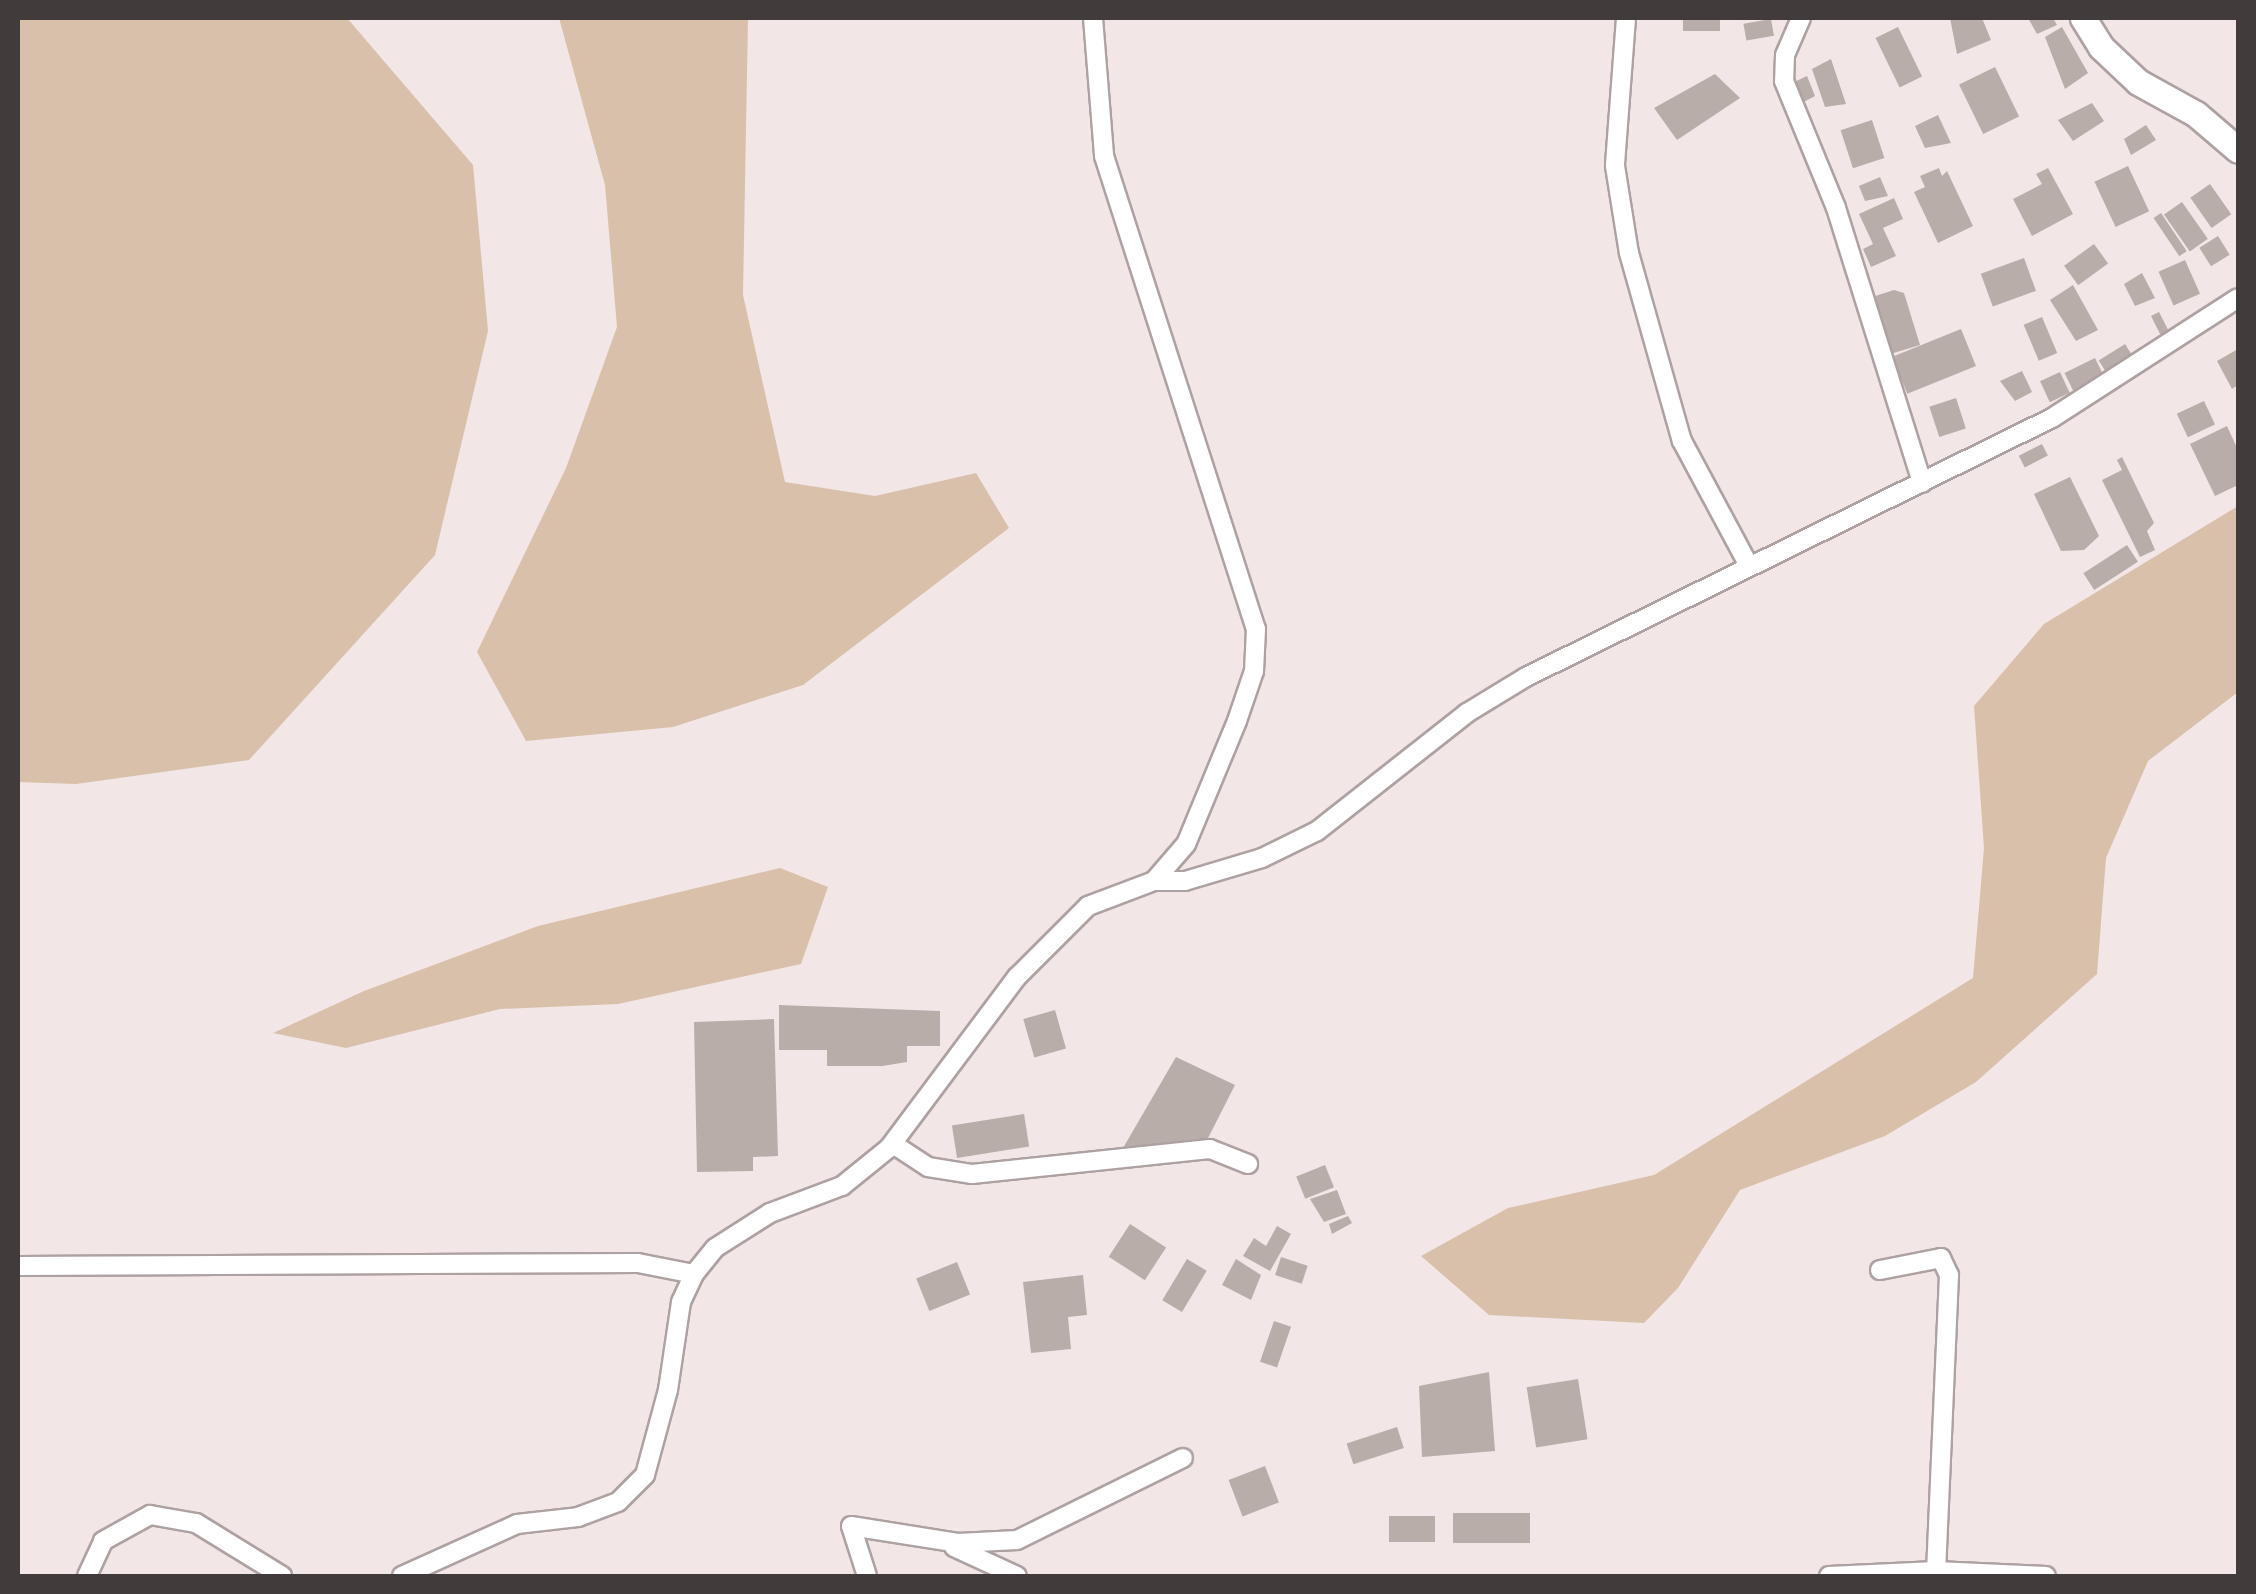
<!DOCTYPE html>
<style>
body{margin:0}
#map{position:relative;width:2256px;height:1594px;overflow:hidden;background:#f3e6e6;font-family:"Roboto Condensed",sans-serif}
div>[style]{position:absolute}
.green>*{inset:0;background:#d9c0ab}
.building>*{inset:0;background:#b9ada9;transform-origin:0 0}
.roads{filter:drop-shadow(2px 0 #aea1a2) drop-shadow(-2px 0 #aea1a2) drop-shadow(0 2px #aea1a2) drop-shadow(0 -2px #aea1a2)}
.street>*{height:18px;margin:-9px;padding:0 9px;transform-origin:9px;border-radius:9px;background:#fff}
.secondary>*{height:25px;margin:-12.5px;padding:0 12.5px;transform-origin:12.5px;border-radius:12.5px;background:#fff}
span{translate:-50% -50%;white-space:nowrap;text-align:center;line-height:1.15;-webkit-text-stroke:8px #fff4f4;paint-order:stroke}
.frame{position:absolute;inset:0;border:20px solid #413b3c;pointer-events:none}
</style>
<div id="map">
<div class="green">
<div style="clip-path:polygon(18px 18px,347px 18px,473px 165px,488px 331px,435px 555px,249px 760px,76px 784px,18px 782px)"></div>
<div style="clip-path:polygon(559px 18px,748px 18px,743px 295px,785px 482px,875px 496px,976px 473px,1009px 528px,803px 685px,673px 727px,526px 741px,477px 652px,566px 468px,617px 327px,605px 185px)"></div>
<div style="clip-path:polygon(2238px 506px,2238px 692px,2148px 761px,2106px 858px,2097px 974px,1976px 1082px,1885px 1136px,1740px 1190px,1678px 1288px,1644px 1323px,1489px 1315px,1421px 1256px,1508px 1208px,1654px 1175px,1973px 978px,1984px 848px,1974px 706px,2044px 624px)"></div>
<div style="clip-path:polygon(780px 868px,828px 887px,801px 964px,618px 1004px,500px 1009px,346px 1048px,273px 1033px,364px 991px,538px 926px)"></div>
</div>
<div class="building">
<div style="left:1683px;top:18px;width:37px;height:13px"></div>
<div style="clip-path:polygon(1950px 18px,1982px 18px,1991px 40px,1957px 54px)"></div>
<div style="clip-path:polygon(2028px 18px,2053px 18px,2057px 25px,2037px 34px)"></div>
<div style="left:1771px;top:19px;width:17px;height:28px;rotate:80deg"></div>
<div style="left:1898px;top:27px;width:55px;height:25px;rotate:64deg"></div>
<div style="clip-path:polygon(2062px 27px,2088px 73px,2065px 89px,2045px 37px)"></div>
<div style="clip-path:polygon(1831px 59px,1846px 104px,1825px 107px,1812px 69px)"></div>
<div style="left:1995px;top:67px;width:55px;height:40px;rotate:64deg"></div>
<div style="clip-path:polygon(1715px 74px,1740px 98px,1677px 140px,1654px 108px)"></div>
<div style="clip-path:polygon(1807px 76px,1815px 96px,1802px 103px,1792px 83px)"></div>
<div style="clip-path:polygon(2092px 103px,2104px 121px,2073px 141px,2058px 120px)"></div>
<div style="clip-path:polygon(1938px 115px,1951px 143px,1925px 148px,1915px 126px)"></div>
<div style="left:1872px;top:120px;width:40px;height:33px;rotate:72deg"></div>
<div style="clip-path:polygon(2146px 125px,2156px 140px,2131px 155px,2124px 139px)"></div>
<div style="left:2128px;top:166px;width:50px;height:37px;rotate:65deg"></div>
<div style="clip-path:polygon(1939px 168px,1942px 176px,1947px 171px,1973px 226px,1938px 243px,1914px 192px,1925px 187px,1920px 176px)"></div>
<div style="clip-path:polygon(2048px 168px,2073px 214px,2032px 236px,2013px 199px,2042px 184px,2036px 174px)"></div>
<div style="clip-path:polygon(1880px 177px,1888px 196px,1865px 201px,1859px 186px)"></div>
<div style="left:2210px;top:184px;width:37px;height:24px;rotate:55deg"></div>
<div style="clip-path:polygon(1894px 198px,1903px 219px,1883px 228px,1896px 256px,1871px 267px,1863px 249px,1873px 244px,1859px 214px)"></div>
<div style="left:2182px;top:202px;width:45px;height:22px;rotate:55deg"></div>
<div style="left:2161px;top:213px;width:46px;height:9px;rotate:56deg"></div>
<div style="left:2218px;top:236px;width:22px;height:22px;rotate:58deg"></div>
<div style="left:2094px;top:244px;width:24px;height:37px;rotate:54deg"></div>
<div style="left:2024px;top:258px;width:35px;height:46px;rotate:70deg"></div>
<div style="left:2185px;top:260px;width:37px;height:29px;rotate:66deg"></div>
<div style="clip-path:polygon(2142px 273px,2155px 298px,2135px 306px,2124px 284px)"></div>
<div style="clip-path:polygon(2073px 285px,2098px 330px,2076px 341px,2050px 300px)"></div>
<div style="clip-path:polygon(1894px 290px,1904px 293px,1920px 345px,1887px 355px,1869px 298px)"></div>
<div style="left:2159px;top:312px;width:29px;height:9px;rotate:63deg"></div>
<div style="left:2042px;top:317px;width:39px;height:20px;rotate:67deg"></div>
<div style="left:1961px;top:329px;width:40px;height:74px;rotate:68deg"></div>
<div style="left:2125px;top:344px;width:22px;height:31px;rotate:58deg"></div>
<div style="clip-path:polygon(2238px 349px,2238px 385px,2232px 389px,2217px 361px)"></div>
<div style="left:2095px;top:358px;width:25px;height:34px;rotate:64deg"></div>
<div style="clip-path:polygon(2022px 371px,2032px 392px,2015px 401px,2000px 381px)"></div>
<div style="left:2060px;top:372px;width:23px;height:22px;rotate:65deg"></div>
<div style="left:1956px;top:398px;width:32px;height:28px;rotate:72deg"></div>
<div style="left:2204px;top:401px;width:26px;height:30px;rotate:65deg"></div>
<div style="clip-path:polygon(2227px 426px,2238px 450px,2238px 485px,2215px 496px,2190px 444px)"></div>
<div style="left:2042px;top:444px;width:13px;height:26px;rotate:63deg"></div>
<div style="clip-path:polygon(2122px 457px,2154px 523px,2147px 531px,2155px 550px,2140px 557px,2102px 480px,2122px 470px,2117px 460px)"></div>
<div style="clip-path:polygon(2070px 477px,2099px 536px,2084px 550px,2061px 551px,2034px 494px)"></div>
<div style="left:2127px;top:545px;width:20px;height:52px;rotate:57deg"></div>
<div style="clip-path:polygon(779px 1005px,940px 1011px,940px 1046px,907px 1046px,907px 1062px,882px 1066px,827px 1066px,827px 1050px,779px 1050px)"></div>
<div style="left:1055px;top:1010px;width:40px;height:33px;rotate:74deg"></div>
<div style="clip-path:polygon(774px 1019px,778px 1156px,753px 1157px,753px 1171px,697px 1172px,694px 1022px)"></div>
<div style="clip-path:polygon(1176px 1057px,1235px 1085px,1205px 1144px,1123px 1148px)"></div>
<div style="left:1024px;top:1114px;width:33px;height:73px;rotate:81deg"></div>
<div style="left:1325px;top:1165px;width:24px;height:31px;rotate:68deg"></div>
<div style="clip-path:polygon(1337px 1190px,1346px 1214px,1324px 1222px,1310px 1199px)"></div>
<div style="clip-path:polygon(1348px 1216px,1352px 1223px,1332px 1234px,1329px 1224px)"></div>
<div style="left:1130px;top:1224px;width:43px;height:39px;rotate:33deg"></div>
<div style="clip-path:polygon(1277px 1226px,1291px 1234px,1270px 1271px,1243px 1256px,1254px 1238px,1266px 1246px)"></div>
<div style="left:1281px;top:1257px;width:28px;height:19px;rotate:18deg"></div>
<div style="left:1187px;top:1259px;width:23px;height:48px;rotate:31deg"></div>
<div style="clip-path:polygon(1236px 1259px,1261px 1275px,1251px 1300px,1222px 1285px)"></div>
<div style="left:957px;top:1262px;width:35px;height:44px;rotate:68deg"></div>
<div style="clip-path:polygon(1083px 1275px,1087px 1315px,1068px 1317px,1071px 1349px,1031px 1353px,1023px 1282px)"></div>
<div style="left:1274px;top:1321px;width:18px;height:43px;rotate:19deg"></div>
<div style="clip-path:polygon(1489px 1372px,1495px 1451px,1422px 1457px,1419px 1386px)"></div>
<div style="left:1578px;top:1379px;width:61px;height:52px;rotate:81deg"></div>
<div style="left:1397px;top:1427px;width:22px;height:53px;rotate:72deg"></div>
<div style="left:1265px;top:1466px;width:39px;height:39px;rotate:69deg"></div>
<div style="left:1453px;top:1513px;width:77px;height:30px"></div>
<div style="left:1435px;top:1516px;width:26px;height:46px;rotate:90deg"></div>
</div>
<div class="roads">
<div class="street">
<div style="left:1093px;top:18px;width:138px;rotate:85.4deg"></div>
<div style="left:1104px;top:156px;width:497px;rotate:72.2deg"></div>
<div style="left:1256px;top:629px;width:42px;rotate:92.7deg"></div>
<div style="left:1254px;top:671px;width:53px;rotate:108.8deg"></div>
<div style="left:1237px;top:721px;width:133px;rotate:112.5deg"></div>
<div style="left:1186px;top:844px;width:49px;rotate:130.9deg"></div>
<div style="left:1626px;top:18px;width:148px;rotate:94.3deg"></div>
<div style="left:1615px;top:166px;width:88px;rotate:80.9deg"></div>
<div style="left:1629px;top:253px;width:195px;rotate:74.3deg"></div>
<div style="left:1682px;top:441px;width:142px;rotate:61.8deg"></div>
<div style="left:1801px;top:18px;width:40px;rotate:113.4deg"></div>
<div style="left:1785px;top:55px;width:26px;rotate:92deg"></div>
<div style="left:1784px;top:81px;width:137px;rotate:67.7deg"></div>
<div style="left:1836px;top:208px;width:288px;rotate:72.6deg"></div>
<div style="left:893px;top:1144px;width:42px;rotate:33.3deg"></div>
<div style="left:928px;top:1167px;width:45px;rotate:9deg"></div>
<div style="left:972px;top:1174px;width:239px;rotate:-6deg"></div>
<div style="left:1210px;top:1149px;width:41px;rotate:21.5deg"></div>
<div style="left:18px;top:1266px;width:620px;rotate:-0.28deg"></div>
<div style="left:638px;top:1263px;width:57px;rotate:11.1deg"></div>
<div style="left:1880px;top:1270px;width:62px;rotate:-11.1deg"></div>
<div style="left:1941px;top:1258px;width:19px;rotate:65deg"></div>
<div style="left:1949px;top:1275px;width:296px;rotate:92.5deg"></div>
<div style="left:954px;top:1547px;width:69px;rotate:24.7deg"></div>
<div style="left:87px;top:1576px;width:38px;rotate:-65deg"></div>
<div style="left:103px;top:1541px;width:54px;rotate:-29deg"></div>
<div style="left:150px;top:1515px;width:47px;rotate:9.9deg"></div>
<div style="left:196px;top:1523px;width:101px;rotate:31.6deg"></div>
<div style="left:402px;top:1576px;width:126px;rotate:-24.3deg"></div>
<div style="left:517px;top:1524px;width:61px;rotate:-6.5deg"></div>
<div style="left:578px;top:1517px;width:43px;rotate:-20.6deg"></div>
<div style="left:618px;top:1502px;width:38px;rotate:-45deg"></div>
<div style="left:645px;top:1475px;width:88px;rotate:-74.9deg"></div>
<div style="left:668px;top:1390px;width:89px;rotate:-81.6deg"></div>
<div style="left:681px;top:1302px;width:31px;rotate:-65deg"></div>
<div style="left:694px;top:1274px;width:33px;rotate:-51deg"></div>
<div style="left:715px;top:1248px;width:65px;rotate:-32.5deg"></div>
<div style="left:770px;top:1213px;width:77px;rotate:-20.6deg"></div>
<div style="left:842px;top:1186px;width:60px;rotate:-39deg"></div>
<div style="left:889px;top:1148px;width:214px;rotate:-53.2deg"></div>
<div style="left:1017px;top:977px;width:100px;rotate:-45deg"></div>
<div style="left:1088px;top:906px;width:71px;rotate:-20.7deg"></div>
<div style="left:1154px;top:881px;width:31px"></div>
<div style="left:1185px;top:881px;width:80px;rotate:-16.6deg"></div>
<div style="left:1262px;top:858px;width:61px;rotate:-26.1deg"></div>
<div style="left:1317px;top:831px;width:191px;rotate:-38.2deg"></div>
<div style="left:1467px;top:713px;width:69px;rotate:-31.4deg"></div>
<div style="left:1526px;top:677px;width:586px;rotate:-26.22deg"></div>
<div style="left:2052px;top:418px;width:221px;rotate:-32.8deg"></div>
<div style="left:867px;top:1576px;width:52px;rotate:-107.7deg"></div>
<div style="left:851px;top:1526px;width:108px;rotate:9deg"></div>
<div style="left:958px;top:1543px;width:59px;rotate:-2.9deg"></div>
<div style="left:1017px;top:1540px;width:185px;rotate:-26.3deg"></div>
<div style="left:1829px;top:1576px;width:107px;rotate:-2.7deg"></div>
<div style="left:1936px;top:1571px;width:110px;rotate:2.6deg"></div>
</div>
<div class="secondary">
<div style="left:2083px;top:18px;width:34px;rotate:58deg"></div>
<div style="left:2101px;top:47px;width:51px;rotate:43.4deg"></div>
<div style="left:2138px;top:82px;width:66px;rotate:28.9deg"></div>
<div style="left:2196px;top:114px;width:55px;rotate:40.6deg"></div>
</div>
</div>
<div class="frame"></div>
</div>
